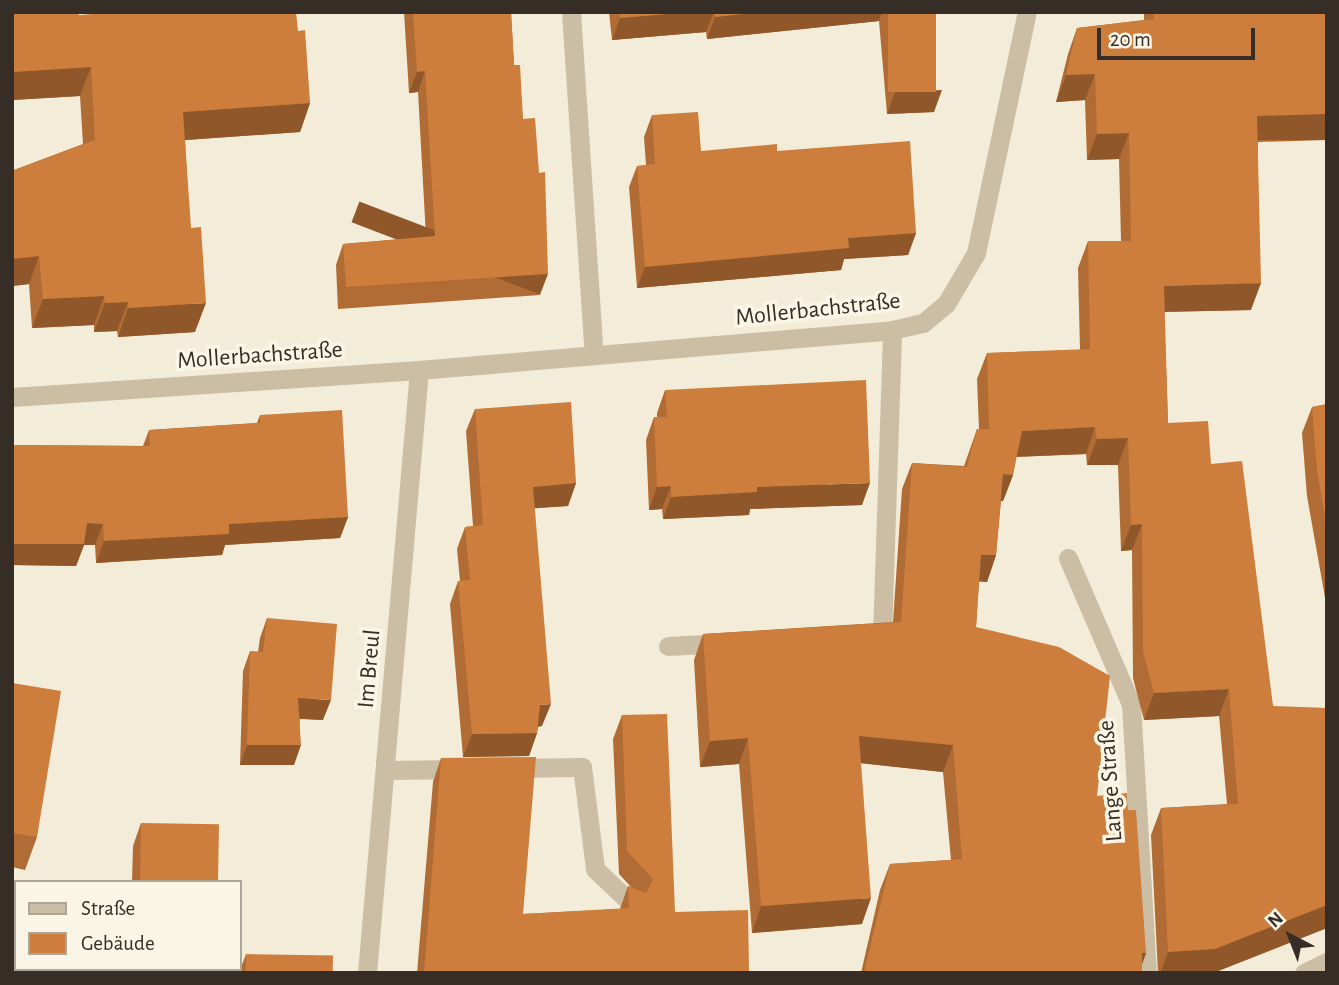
<!DOCTYPE html>
<meta charset="utf-8">
<style>
body{margin:0}
#map{position:relative;width:1339px;height:985px;overflow:hidden;background:#f3ecd8;font-family:"Alegreya Sans",sans-serif}
div>[style]{position:absolute}
.service>*{height:19px;margin:-9.5px;padding:0 9.5px;transform-origin:9.5px;border-radius:9.5px;background:#cbbea4}
.minor>*{height:19px;margin:-9.5px;padding:0 9.5px;transform-origin:9.5px;border-radius:9.5px;background:#cbbea4}
.wall>*{inset:0;background:#b06c34}
.shaded-wall>*{inset:0;background:#90582a;transform-origin:0 0}
.building>*{inset:0;background:#cd7d3c;transform-origin:0 0}
span{translate:-50% -50%;white-space:nowrap;text-align:center;line-height:1.15;-webkit-text-stroke:7px #faf5e5;paint-order:stroke}
.street-label{font-size:24px;color:#362e26}
.frame{position:absolute;inset:0;border:14px solid #362e26;pointer-events:none}
.legend{position:absolute;left:14px;top:880px;width:228px;height:91px;box-sizing:border-box;background:#faf5e5;border:2px solid #aca599;margin:0;padding:9px 12px;list-style:none;font-size:21px;color:#362e26}
.legend li{display:flex;align-items:center;gap:14px;height:35px}
.legend b{width:35px;border:2px solid #aca599}
.north{position:absolute;left:1255px;top:901px;width:70px;height:70px;-webkit-text-stroke:5px #faf5e5;paint-order:stroke;rotate:318deg;font-size:19px;font-weight:700;line-height:28px;text-align:center;color:#362e26}
.north::after{content:'';display:block;margin:auto;width:24px;height:32px;background:#362e26;clip-path:polygon(50% 0,100% 100%,50% 72%,0 100%)}
.scale{position:absolute;left:1097px;top:28px;width:158px;height:32px;box-sizing:border-box;border:4px solid #362e26;border-top:0;padding-left:9px;font-size:21px;line-height:24px;white-space:nowrap;color:#362e26;-webkit-text-stroke:5px #faf5e5;paint-order:stroke}
</style>
<div id="map">
<div class="service">
<div style="left:1068px;top:558px;width:159px;rotate:66.7deg"></div>
<div style="left:1131px;top:704px;width:269px;rotate:86.6deg"></div>
<div style="left:871px;top:637px;width:11px;rotate:-5deg"></div>
<div style="left:882px;top:636px;width:306px;rotate:-88.1deg"></div>
<div style="left:668px;top:646px;width:57px;rotate:-3deg"></div>
<div style="left:509px;top:768px;width:73px;rotate:-0.8deg"></div>
<div style="left:582px;top:767px;width:103px;rotate:82.7deg"></div>
<div style="left:595px;top:869px;width:52px;rotate:43.5deg"></div>
<div style="left:386px;top:770px;width:76px;rotate:-0.8deg"></div>
</div>
<div class="minor">
<div style="left:571px;top:12px;width:343px;rotate:86.2deg"></div>
<div style="left:12px;top:397px;width:408px;rotate:-3.8deg"></div>
<div style="left:419px;top:370px;width:475px;rotate:-4.8deg"></div>
<div style="left:892px;top:330px;width:32px;rotate:-13deg"></div>
<div style="left:923px;top:323px;width:30px;rotate:-40deg"></div>
<div style="left:946px;top:304px;width:59px;rotate:-59.5deg"></div>
<div style="left:976px;top:253px;width:246px;rotate:-78.1deg"></div>
<div style="left:367px;top:973px;width:605px;rotate:-85.07deg"></div>
<div style="left:1304px;top:973px;width:25px;rotate:-26deg"></div>
</div>
<div class="wall">
<div style="clip-path:polygon(12px 12px,79px 15px,298px 31px,310px 103px,300px 132px,185px 140px,195px 332px,118px 337px,117px 331px,94px 332px,94px 325px,32px 328px,29px 284px,12px 286px,12px 175px,14px 170px,83px 144px,80px 96px,12px 100px)"></div>
<div style="clip-path:polygon(404px 12px,511px 12px,514px 65px,523px 119px,540px 295px,338px 309px,336px 265px,343px 244px,426px 237px,418px 92px,409px 93px)"></div>
<div style="clip-path:polygon(609px 12px,936px 12px,934px 112px,887px 114px,879px 21px,707px 39px,706px 32px,612px 40px)"></div>
<div style="clip-path:polygon(1144px 12px,1327px 12px,1327px 140px,1258px 142px,1251px 310px,1164px 312px,1168px 423px,1211px 464px,1273px 706px,1327px 928px,1213px 973px,1158px 973px,1151px 835px,1161px 808px,1227px 804px,1219px 716px,1144px 720px,1133px 678px,1132px 550px,1121px 551px,1118px 465px,1087px 465px,1086px 454px,1016px 457px,1013px 475px,1003px 501px,1001px 501px,996px 555px,987px 582px,979px 581px,976px 627px,1097px 796px,1146px 953px,1142px 964px,1142px 973px,861px 973px,880px 890px,890px 864px,951px 860px,943px 772px,861px 763px,862px 924px,752px 933px,739px 764px,700px 767px,694px 660px,703px 634px,893px 622px,902px 489px,912px 463px,964px 466px,977px 429px,979px 429px,977px 379px,987px 353px,1080px 350px,1078px 268px,1088px 241px,1121px 241px,1119px 159px,1087px 160px,1085px 100px,1056px 102px,1068px 54px,1077px 28px,1144px 20px)"></div>
<div style="clip-path:polygon(652px 115px,701px 151px,777px 151px,916px 233px,908px 255px,844px 259px,841px 270px,637px 288px,629px 187px,637px 166px,646px 165px,644px 137px)"></div>
<div style="clip-path:polygon(665px 390px,862px 505px,750px 509px,749px 515px,663px 519px,662px 509px,649px 510px,646px 440px,654px 417px,657px 417px,657px 413px)"></div>
<div style="clip-path:polygon(1327px 404px,1327px 609px,1307px 496px,1302px 433px,1312px 407px)"></div>
<div style="clip-path:polygon(475px 409px,576px 483px,568px 506px,534px 508px,542px 726px,538px 727px,537px 733px,529px 756px,463px 757px,450px 604px,458px 581px,460px 581px,457px 549px,465px 527px,473px 526px,466px 431px)"></div>
<div style="clip-path:polygon(260px 415px,348px 517px,340px 538px,225px 545px,222px 555px,96px 563px,95px 545px,84px 545px,76px 566px,12px 565px,12px 445px,143px 446px,149px 430px,257px 423px)"></div>
<div style="clip-path:polygon(267px 618px,323px 720px,300px 719px,294px 765px,240px 765px,243px 671px,250px 651px,258px 652px,260px 638px)"></div>
<div style="clip-path:polygon(12px 683px,37px 837px,25px 870px,12px 867px)"></div>
<div style="clip-path:polygon(622px 715px,675px 912px,749px 973px,417px 973px,433px 782px,441px 758px,523px 914px,620px 909px,628px 886px,631px 887px,619px 874px,613px 739px)"></div>
<div style="clip-path:polygon(141px 823px,218px 882px,132px 882px,133px 846px)"></div>
<div style="clip-path:polygon(246px 954px,333px 973px,239px 973px)"></div>
</div>
<div class="shaded-wall">
<div style="clip-path:polygon(690px 12px,714px 12px,706px 32px,612px 40px,620px 18px)"></div>
<div style="clip-path:polygon(760px 12px,882px 12px,879px 21px,707px 39px,715px 17px)"></div>
<div style="clip-path:polygon(91px 67px,80px 96px,12px 100px,12px 72px)"></div>
<div style="clip-path:polygon(425px 71px,418px 92px,409px 93px,417px 72px)"></div>
<div style="clip-path:polygon(1095px 74px,1085px 100px,1056px 102px,1066px 75px)"></div>
<div style="clip-path:polygon(942px 90px,934px 112px,887px 114px,895px 92px)"></div>
<div style="clip-path:polygon(310px 103px,300px 132px,172px 141px,183px 112px)"></div>
<div style="left:1327px;top:114px;width:26px;height:70px;rotate:90deg"></div>
<div style="clip-path:polygon(1129px 133px,1119px 159px,1087px 160px,1097px 134px)"></div>
<div style="clip-path:polygon(916px 233px,908px 255px,844px 259px,841px 270px,637px 288px,645px 267px,848px 238px)"></div>
<div style="clip-path:polygon(39px 256px,29px 284px,12px 286px,12px 259px)"></div>
<div style="left:548px;top:274px;width:22px;height:202px;rotate:111deg"></div>
<div style="clip-path:polygon(1261px 283px,1251px 310px,1154px 312px,1164px 286px)"></div>
<div style="clip-path:polygon(104px 296px,94px 325px,32px 328px,43px 299px)"></div>
<div style="clip-path:polygon(128px 302px,117px 331px,94px 332px,105px 303px)"></div>
<div style="clip-path:polygon(206px 303px,195px 332px,118px 337px,128px 308px)"></div>
<div style="clip-path:polygon(1095px 427px,1086px 454px,1012px 457px,1022px 431px)"></div>
<div style="clip-path:polygon(1128px 438px,1118px 465px,1087px 465px,1097px 439px)"></div>
<div style="clip-path:polygon(1003px 474px,1013px 475px,1003px 501px,993px 500px)"></div>
<div style="clip-path:polygon(576px 483px,568px 506px,524px 509px,533px 487px)"></div>
<div style="clip-path:polygon(870px 483px,862px 505px,750px 509px,749px 515px,663px 519px,671px 497px,757px 487px)"></div>
<div style="clip-path:polygon(671px 486px,662px 509px,649px 510px,657px 487px)"></div>
<div style="clip-path:polygon(348px 517px,340px 538px,225px 545px,222px 555px,96px 563px,104px 541px,229px 524px)"></div>
<div style="clip-path:polygon(87px 523px,103px 524px,95px 545px,84px 545px,76px 566px,12px 565px,12px 544px)"></div>
<div style="clip-path:polygon(1142px 524px,1132px 550px,1121px 551px,1131px 525px)"></div>
<div style="clip-path:polygon(981px 555px,996px 555px,987px 582px,972px 581px)"></div>
<div style="clip-path:polygon(1229px 689px,1219px 716px,1144px 720px,1154px 693px)"></div>
<div style="clip-path:polygon(298px 698px,331px 700px,323px 720px,291px 718px)"></div>
<div style="clip-path:polygon(551px 704px,542px 726px,532px 727px,540px 705px)"></div>
<div style="clip-path:polygon(537px 733px,529px 756px,463px 757px,472px 734px)"></div>
<div style="clip-path:polygon(859px 736px,953px 745px,943px 772px,849px 762px)"></div>
<div style="clip-path:polygon(748px 738px,739px 764px,700px 767px,710px 741px)"></div>
<div style="clip-path:polygon(247px 745px,301px 745px,294px 765px,240px 765px)"></div>
<div style="clip-path:polygon(871px 898px,862px 924px,752px 933px,761px 906px)"></div>
<div style="clip-path:polygon(1327px 905px,1327px 928px,1213px 973px,1160px 973px,1168px 952px)"></div>
<div style="clip-path:polygon(1142px 953px,1146px 953px,1139px 973px)"></div>
</div>
<div class="building">
<div style="clip-path:polygon(12px 12px,78px 12px,79px 15px,120px 12px,296px 12px,298px 31px,305px 30px,310px 103px,183px 112px,191px 228px,201px 227px,206px 303px,128px 308px,128px 302px,105px 303px,104px 296px,43px 299px,39px 256px,12px 259px,14px 170px,95px 140px,91px 67px,12px 72px)"></div>
<div style="clip-path:polygon(413px 12px,511px 12px,514px 65px,520px 65px,523px 119px,535px 118px,539px 173px,545px 172px,548px 274px,346px 287px,343px 244px,435px 236px,425px 71px,417px 72px)"></div>
<div style="clip-path:polygon(619px 12px,690px 12px,620px 18px)"></div>
<div style="clip-path:polygon(714px 12px,760px 12px,715px 17px)"></div>
<div style="left:888px;top:12px;width:48px;height:80px"></div>
<div style="clip-path:polygon(1154px 12px,1327px 12px,1327px 114px,1257px 116px,1261px 283px,1164px 286px,1168px 423px,1208px 421px,1211px 464px,1242px 461px,1273px 706px,1327px 708px,1327px 905px,1215px 949px,1168px 952px,1161px 808px,1238px 804px,1229px 689px,1154px 693px,1143px 652px,1142px 524px,1131px 525px,1128px 438px,1097px 439px,1095px 427px,1022px 431px,1013px 475px,1003px 474px,996px 555px,981px 555px,976px 627px,1059px 647px,1110px 676px,1097px 796px,1127px 793px,1128px 810px,1136px 810px,1146px 953px,1142px 953px,1142px 973px,864px 973px,890px 864px,962px 859px,953px 745px,859px 736px,871px 898px,761px 906px,748px 738px,710px 741px,703px 634px,901px 622px,912px 463px,967px 467px,977px 429px,989px 429px,987px 353px,1090px 349px,1088px 241px,1131px 241px,1129px 133px,1097px 134px,1095px 74px,1066px 75px,1077px 28px,1154px 19px)"></div>
<div style="clip-path:polygon(698px 112px,701px 151px,777px 144px,777px 151px,910px 141px,916px 233px,848px 238px,849px 248px,645px 267px,637px 166px,655px 164px,652px 115px)"></div>
<div style="clip-path:polygon(866px 380px,870px 483px,757px 487px,757px 492px,671px 497px,671px 486px,657px 487px,654px 417px,667px 417px,665px 390px)"></div>
<div style="clip-path:polygon(571px 402px,576px 483px,533px 487px,551px 704px,540px 705px,537px 733px,472px 734px,458px 581px,470px 580px,465px 527px,483px 525px,475px 409px)"></div>
<div style="clip-path:polygon(1327px 404px,1327px 529px,1317px 470px,1312px 407px)"></div>
<div style="clip-path:polygon(342px 410px,348px 517px,229px 524px,229px 534px,104px 541px,103px 524px,87px 523px,84px 544px,12px 544px,12px 445px,150px 446px,149px 430px,260px 423px,260px 415px)"></div>
<div style="clip-path:polygon(267px 618px,337px 624px,331px 700px,298px 698px,301px 745px,247px 745px,250px 651px,263px 652px)"></div>
<div style="clip-path:polygon(12px 683px,61px 691px,37px 837px,12px 833px)"></div>
<div style="clip-path:polygon(667px 714px,675px 912px,748px 910px,749px 973px,424px 973px,441px 758px,536px 757px,523px 914px,629px 908px,628px 886px,646px 893px,653px 879px,627px 851px,622px 715px)"></div>
<div style="left:141px;top:823px;width:78px;height:59px;rotate:1deg"></div>
<div style="left:246px;top:954px;width:87px;height:19px;rotate:1deg"></div>
<div style="clip-path:polygon(84px 970px,84px 973px,27px 973px,27px 971px)"></div>
</div>
<div class="street-label">
<span style="left:818px;top:310px;rotate:-6deg">Mollerbachstraße</span>
<span style="left:260px;top:356px;rotate:-4deg">Mollerbachstraße</span>
<span style="left:370px;top:669px;rotate:-85deg">Im Breul</span>
<span style="left:1111px;top:781px;rotate:-94deg">Lange Straße</span>
</div>
<div class="frame"></div>
<ul class="legend">
<li><b style="height:9px;background:#cbbea4"></b>Straße</li>
<li><b style="height:19px;background:#cd7d3c"></b>Gebäude</li>
</ul>
<div class="north">N</div>
<div class="scale">20 m</div>
</div>
